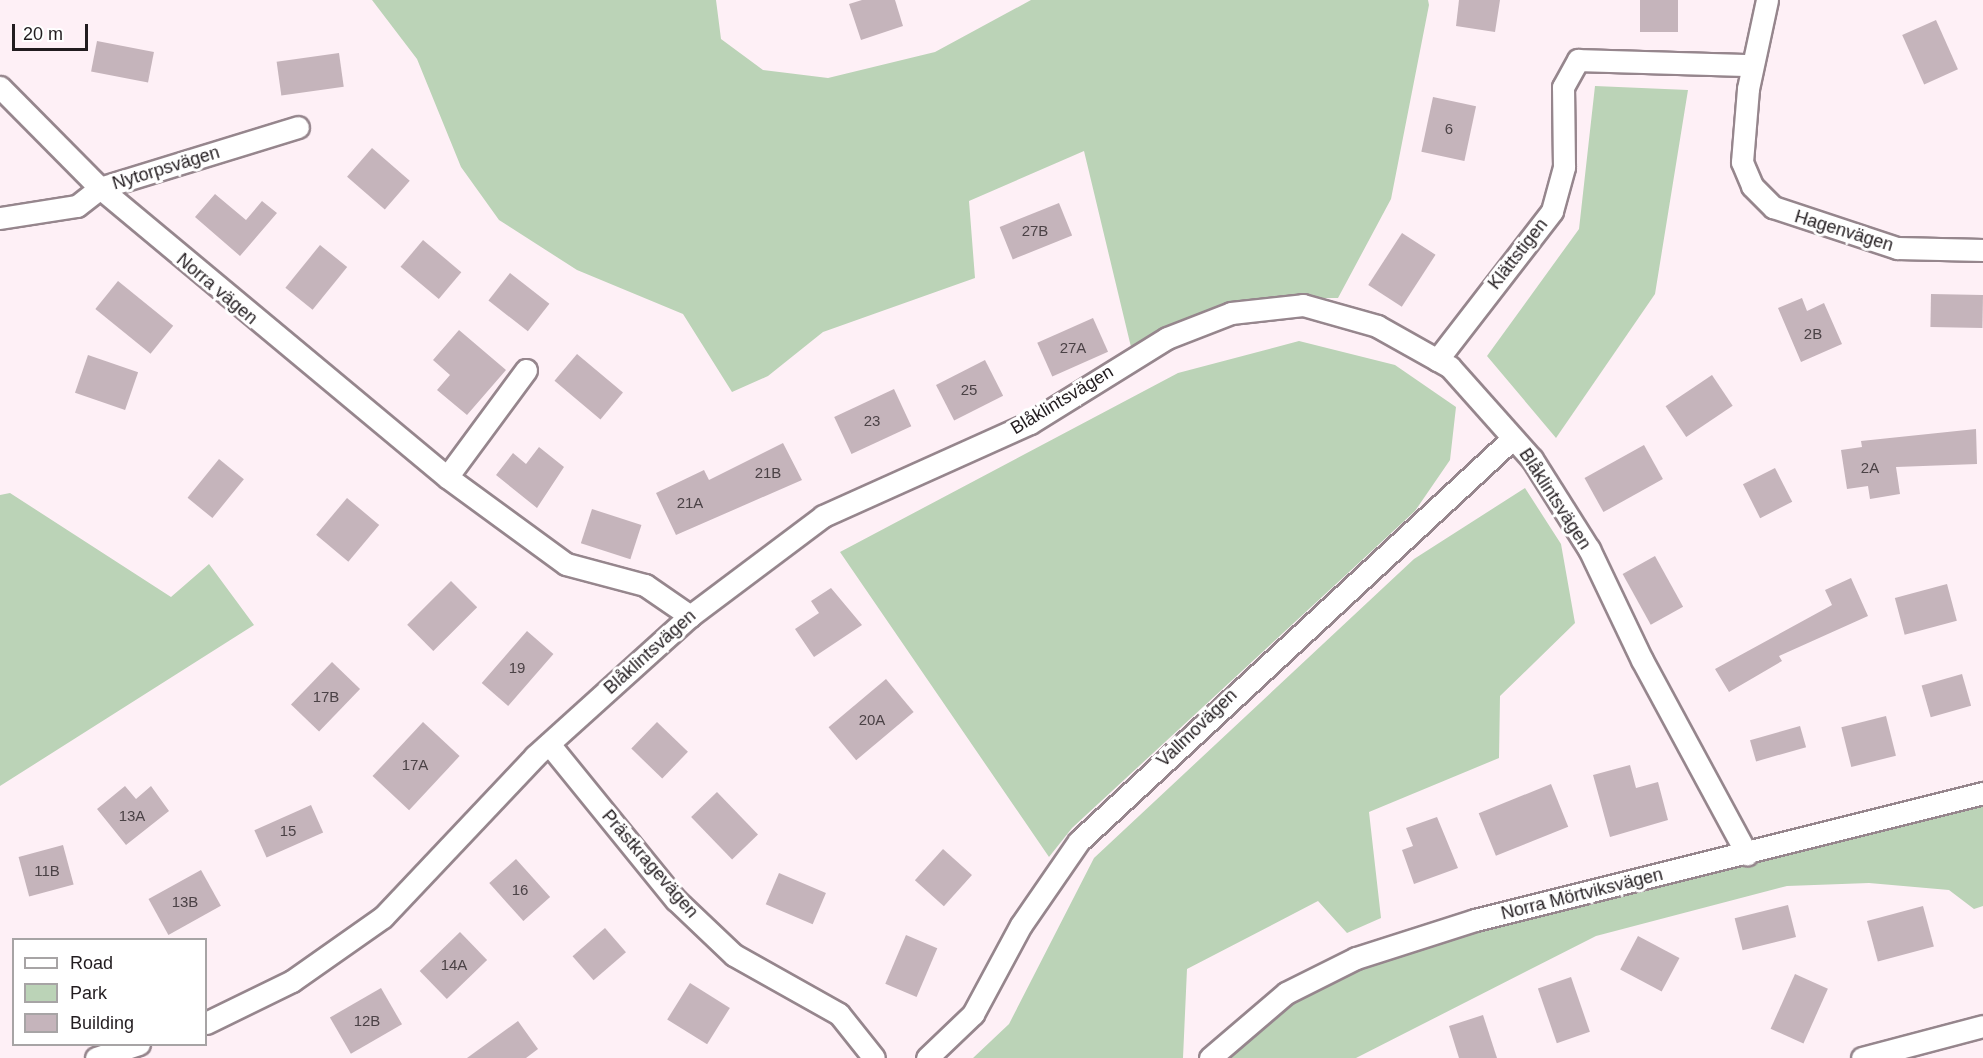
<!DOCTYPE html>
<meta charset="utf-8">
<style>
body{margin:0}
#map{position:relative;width:1983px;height:1058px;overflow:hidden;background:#fef0f6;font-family:Arial,sans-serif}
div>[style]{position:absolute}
.green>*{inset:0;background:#bbd3b7}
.building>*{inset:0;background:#c5b4bb;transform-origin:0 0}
.roads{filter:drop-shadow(2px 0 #96868d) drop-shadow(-2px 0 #96868d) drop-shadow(0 2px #96868d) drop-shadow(0 -2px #96868d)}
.street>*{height:21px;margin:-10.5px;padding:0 10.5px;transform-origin:10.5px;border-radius:10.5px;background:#fff}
span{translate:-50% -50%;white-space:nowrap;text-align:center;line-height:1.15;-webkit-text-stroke:6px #fff;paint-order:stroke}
.number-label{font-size:15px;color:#4b4246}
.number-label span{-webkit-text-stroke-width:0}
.street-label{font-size:18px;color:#221c1f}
.legend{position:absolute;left:12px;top:938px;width:195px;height:108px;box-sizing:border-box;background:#fff;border:2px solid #a7a4a5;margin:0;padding:8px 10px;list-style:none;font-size:18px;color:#221c1f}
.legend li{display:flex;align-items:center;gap:12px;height:30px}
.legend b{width:30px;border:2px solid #a7a4a5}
.scale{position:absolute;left:12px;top:24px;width:76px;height:27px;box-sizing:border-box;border:3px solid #221c1f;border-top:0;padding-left:8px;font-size:18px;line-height:21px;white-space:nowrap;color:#221c1f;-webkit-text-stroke:4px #fff;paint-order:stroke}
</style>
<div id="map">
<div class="green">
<div style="clip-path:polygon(372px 0,716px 0,721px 39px,763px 70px,828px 78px,935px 52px,1031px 0,1428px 0,1429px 5px,1391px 199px,1338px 298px,1303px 298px,1163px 330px,1131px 347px,1084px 151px,969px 201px,975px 278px,823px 332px,768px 376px,732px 392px,683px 314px,577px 270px,499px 220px,461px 167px,417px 59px)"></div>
<div style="clip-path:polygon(1595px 86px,1688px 90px,1655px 294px,1556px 438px,1487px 356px,1579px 229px)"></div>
<div style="clip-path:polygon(1299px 341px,1395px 365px,1456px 407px,1450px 460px,1415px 511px,1072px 828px,1049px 857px,840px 552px,1178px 373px)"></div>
<div style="clip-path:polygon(1525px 488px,1561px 544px,1575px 623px,1500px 696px,1499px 758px,1369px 812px,1381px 918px,1347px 933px,1318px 901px,1187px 969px,1183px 1058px,973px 1058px,1009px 1024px,1094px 858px,1414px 559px)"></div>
<div style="clip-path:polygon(10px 493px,171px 597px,209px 564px,254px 625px,0 786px,0 495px)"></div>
<div style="clip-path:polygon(1983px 793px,1983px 906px,1974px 909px,1949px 890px,1869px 883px,1787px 886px,1596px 936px,1356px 1058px,1210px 1058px,1231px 1038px,1356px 958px)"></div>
</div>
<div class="building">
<div style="clip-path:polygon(862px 0,895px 0,903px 26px,861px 40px,849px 4px)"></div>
<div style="clip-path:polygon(1459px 0,1500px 0,1495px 32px,1456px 26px)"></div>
<div style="left:1640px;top:0;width:38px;height:32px"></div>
<div style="left:1936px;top:20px;width:54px;height:37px;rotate:66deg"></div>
<div style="left:97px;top:41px;width:58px;height:31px;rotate:11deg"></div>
<div style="left:339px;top:53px;width:34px;height:63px;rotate:82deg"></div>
<div style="left:1433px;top:97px;width:44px;height:56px;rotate:12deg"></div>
<div style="left:372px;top:148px;width:50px;height:38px;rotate:41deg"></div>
<div style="clip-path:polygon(215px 194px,246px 220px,262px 201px,277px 213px,240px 256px,195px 217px)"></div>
<div style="left:1059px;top:203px;width:35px;height:64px;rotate:68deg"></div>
<div style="left:1402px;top:233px;width:40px;height:62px;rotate:33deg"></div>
<div style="left:423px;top:240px;width:50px;height:35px;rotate:40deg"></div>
<div style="left:320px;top:245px;width:35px;height:55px;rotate:39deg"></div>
<div style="left:510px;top:273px;width:50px;height:35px;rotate:38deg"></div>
<div style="left:118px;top:281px;width:71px;height:36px;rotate:39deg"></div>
<div style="left:1931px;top:294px;width:52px;height:33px;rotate:1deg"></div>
<div style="clip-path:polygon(1802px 298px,1807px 311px,1824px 303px,1842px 344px,1801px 362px,1778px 308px)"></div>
<div style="left:1093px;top:318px;width:37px;height:61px;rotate:66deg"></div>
<div style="clip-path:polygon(459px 330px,506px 370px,467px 415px,437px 390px,450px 375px,433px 360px)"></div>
<div style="left:577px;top:354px;width:60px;height:35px;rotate:40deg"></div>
<div style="left:88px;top:355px;width:53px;height:40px;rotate:19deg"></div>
<div style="left:985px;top:360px;width:40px;height:55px;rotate:63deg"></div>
<div style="left:1712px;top:375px;width:37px;height:56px;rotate:56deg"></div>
<div style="left:894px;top:389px;width:41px;height:66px;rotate:65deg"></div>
<div style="clip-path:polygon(1976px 429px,1977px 464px,1896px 467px,1900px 494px,1870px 499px,1868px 486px,1847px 489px,1841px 450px,1862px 447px,1861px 441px)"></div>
<div style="clip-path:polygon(783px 443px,802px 480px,676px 535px,656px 493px,704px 470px,709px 480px)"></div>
<div style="left:1644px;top:445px;width:39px;height:68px;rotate:61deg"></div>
<div style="clip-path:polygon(539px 447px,564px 467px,537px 508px,496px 475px,513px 453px,526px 464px)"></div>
<div style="left:219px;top:459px;width:32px;height:50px;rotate:39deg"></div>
<div style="left:1775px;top:468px;width:38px;height:36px;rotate:63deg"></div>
<div style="left:347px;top:498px;width:42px;height:48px;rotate:40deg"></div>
<div style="left:592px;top:509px;width:52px;height:36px;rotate:18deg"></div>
<div style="left:1655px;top:556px;width:58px;height:37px;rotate:61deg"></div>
<div style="clip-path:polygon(1851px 578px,1868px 616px,1779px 656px,1782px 661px,1729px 692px,1715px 669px,1832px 605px,1825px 590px)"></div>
<div style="left:451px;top:581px;width:37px;height:62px;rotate:45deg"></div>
<div style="left:1947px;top:584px;width:38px;height:54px;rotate:75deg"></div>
<div style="clip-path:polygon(831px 588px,862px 625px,814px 657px,795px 629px,819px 613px,811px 601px)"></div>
<div style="left:527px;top:631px;width:35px;height:69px;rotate:41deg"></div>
<div style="left:332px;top:662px;width:39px;height:59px;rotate:44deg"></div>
<div style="left:1962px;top:674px;width:33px;height:42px;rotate:74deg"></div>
<div style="left:886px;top:679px;width:43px;height:75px;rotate:50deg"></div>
<div style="left:1886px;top:716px;width:41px;height:46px;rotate:76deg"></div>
<div style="left:423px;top:722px;width:50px;height:74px;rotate:43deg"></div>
<div style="left:657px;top:722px;width:43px;height:37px;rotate:44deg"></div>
<div style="left:1800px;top:726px;width:22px;height:52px;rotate:74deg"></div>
<div style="clip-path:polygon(1630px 765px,1636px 788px,1658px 782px,1668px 820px,1610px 837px,1593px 775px)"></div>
<div style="left:1551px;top:784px;width:46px;height:78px;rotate:68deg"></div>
<div style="clip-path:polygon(125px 786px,136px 799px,151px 786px,169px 811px,126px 845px,97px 809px)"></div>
<div style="left:717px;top:792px;width:59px;height:36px;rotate:46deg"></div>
<div style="left:311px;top:805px;width:30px;height:62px;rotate:66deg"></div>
<div style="clip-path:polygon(1437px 817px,1458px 868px,1414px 884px,1402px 850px,1413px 846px,1406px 828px)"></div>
<div style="left:63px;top:845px;width:41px;height:46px;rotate:75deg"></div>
<div style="left:943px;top:849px;width:39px;height:42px;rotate:42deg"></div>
<div style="left:516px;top:859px;width:51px;height:36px;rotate:48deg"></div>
<div style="left:201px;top:870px;width:41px;height:60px;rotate:61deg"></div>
<div style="left:779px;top:873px;width:51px;height:34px;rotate:23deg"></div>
<div style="left:1788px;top:905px;width:33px;height:55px;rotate:76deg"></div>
<div style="left:1923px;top:906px;width:42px;height:58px;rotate:75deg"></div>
<div style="left:605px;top:928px;width:32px;height:43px;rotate:49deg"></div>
<div style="left:460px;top:932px;width:39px;height:56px;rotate:46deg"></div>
<div style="left:906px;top:935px;width:34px;height:53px;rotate:23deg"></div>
<div style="left:1638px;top:936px;width:47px;height:38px;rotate:28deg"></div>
<div style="left:1795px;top:974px;width:36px;height:60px;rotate:24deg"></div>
<div style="left:1571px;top:977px;width:58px;height:35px;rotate:71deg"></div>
<div style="left:690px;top:983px;width:47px;height:43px;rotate:32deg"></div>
<div style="left:381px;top:988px;width:42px;height:59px;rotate:60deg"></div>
<div style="clip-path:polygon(1483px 1015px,1497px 1058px,1459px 1058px,1449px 1026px)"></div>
<div style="clip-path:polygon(518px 1021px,538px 1049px,526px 1058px,467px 1058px)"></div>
</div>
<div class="roads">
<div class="street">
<div style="left:1767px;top:0;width:91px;rotate:102.1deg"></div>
<div style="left:1748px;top:89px;width:73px;rotate:94.7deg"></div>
<div style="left:1742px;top:162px;width:26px;rotate:67deg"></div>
<div style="left:1752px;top:186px;width:30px;rotate:45deg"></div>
<div style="left:1773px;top:207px;width:131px;rotate:18.3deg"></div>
<div style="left:1897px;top:248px;width:86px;rotate:1.3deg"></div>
<div style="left:0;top:87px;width:142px;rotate:45.3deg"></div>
<div style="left:100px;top:188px;width:452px;rotate:39.8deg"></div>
<div style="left:0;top:218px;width:78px;rotate:-8.9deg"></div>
<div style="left:77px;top:206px;width:29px;rotate:-38deg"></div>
<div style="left:100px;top:188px;width:207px;rotate:-17.1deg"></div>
<div style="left:1437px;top:360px;width:188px;rotate:-52.3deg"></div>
<div style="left:1552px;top:211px;width:46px;rotate:-74.7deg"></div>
<div style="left:1564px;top:167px;width:80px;rotate:-90.7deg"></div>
<div style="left:1563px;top:87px;width:31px;rotate:-61deg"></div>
<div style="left:1578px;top:60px;width:173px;rotate:1.7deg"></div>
<div style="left:526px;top:370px;width:133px;rotate:126.4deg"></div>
<div style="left:447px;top:477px;width:147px;rotate:36.2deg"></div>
<div style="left:566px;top:564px;width:82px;rotate:14.9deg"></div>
<div style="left:645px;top:585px;width:55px;rotate:34.6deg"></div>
<div style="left:549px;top:744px;width:201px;rotate:50.9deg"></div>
<div style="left:676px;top:900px;width:80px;rotate:43.5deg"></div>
<div style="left:734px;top:955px;width:120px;rotate:29.3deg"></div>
<div style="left:839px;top:1014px;width:56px;rotate:51.5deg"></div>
<div style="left:206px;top:1023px;width:96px;rotate:-26deg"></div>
<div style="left:292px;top:981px;width:111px;rotate:-35.1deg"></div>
<div style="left:383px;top:917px;width:221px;rotate:-46.6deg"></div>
<div style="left:535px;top:756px;width:209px;rotate:-42.1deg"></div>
<div style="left:690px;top:616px;width:166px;rotate:-36.9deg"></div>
<div style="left:823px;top:516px;width:227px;rotate:-24.2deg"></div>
<div style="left:1030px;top:423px;width:161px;rotate:-31.8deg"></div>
<div style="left:1167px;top:338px;width:69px;rotate:-21.3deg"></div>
<div style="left:1231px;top:313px;width:72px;rotate:-6.3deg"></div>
<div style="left:1303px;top:305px;width:77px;rotate:15.8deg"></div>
<div style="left:1377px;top:326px;width:84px;rotate:29.3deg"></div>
<div style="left:1450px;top:367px;width:123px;rotate:48.3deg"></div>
<div style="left:1532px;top:459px;width:107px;rotate:57.7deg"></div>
<div style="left:1589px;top:549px;width:123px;rotate:64.5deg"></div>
<div style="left:1642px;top:660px;width:221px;rotate:61.6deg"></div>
<div style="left:96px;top:1058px;width:45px;rotate:-18deg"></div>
<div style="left:927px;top:1058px;width:64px;rotate:-43.7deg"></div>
<div style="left:973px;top:1014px;width:101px;rotate:-61.7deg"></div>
<div style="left:1021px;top:925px;width:102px;rotate:-55.4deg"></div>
<div style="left:1079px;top:841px;width:592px;rotate:-42.88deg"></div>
<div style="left:1210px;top:1058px;width:100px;rotate:-40.5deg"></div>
<div style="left:1286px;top:993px;width:78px;rotate:-26.6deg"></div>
<div style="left:1356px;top:958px;width:125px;rotate:-17.7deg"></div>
<div style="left:1475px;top:920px;width:524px;rotate:-14.04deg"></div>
<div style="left:1862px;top:1058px;width:125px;rotate:-14.8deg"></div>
</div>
</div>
<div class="number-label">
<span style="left:1449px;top:129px">6</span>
<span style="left:1035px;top:231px">27B</span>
<span style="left:1813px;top:334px">2B</span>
<span style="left:1073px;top:348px">27A</span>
<span style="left:969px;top:390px">25</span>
<span style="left:872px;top:421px">23</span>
<span style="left:1870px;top:468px">2A</span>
<span style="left:768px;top:473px">21B</span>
<span style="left:690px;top:503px">21A</span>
<span style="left:517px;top:668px">19</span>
<span style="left:326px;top:697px">17B</span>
<span style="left:872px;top:720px">20A</span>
<span style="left:415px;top:765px">17A</span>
<span style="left:132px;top:816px">13A</span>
<span style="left:288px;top:831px">15</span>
<span style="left:47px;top:871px">11B</span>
<span style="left:520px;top:890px">16</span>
<span style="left:185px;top:902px">13B</span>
<span style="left:454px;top:965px">14A</span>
<span style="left:367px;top:1021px">12B</span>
</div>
<div class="street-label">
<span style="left:166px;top:168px;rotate:-17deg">Nytorpsvägen</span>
<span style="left:1844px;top:231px;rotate:17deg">Hagenvägen</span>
<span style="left:1518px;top:254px;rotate:-52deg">Klättstigen</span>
<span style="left:217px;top:289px;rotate:40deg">Norra vägen</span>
<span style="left:1062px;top:400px;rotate:-31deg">Blåklintsvägen</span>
<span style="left:1555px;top:499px;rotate:57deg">Blåklintsvägen</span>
<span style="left:650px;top:652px;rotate:-42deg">Blåklintsvägen</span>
<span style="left:1197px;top:728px;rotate:-44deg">Vallmovägen</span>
<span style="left:650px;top:864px;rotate:49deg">Prästkragevägen</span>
<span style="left:1582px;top:894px;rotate:-14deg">Norra Mörtviksvägen</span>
</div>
<ul class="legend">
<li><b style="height:8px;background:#fff"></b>Road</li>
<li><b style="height:16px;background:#bbd3b7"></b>Park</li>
<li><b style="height:16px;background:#c5b4bb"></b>Building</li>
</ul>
<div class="scale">20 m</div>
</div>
